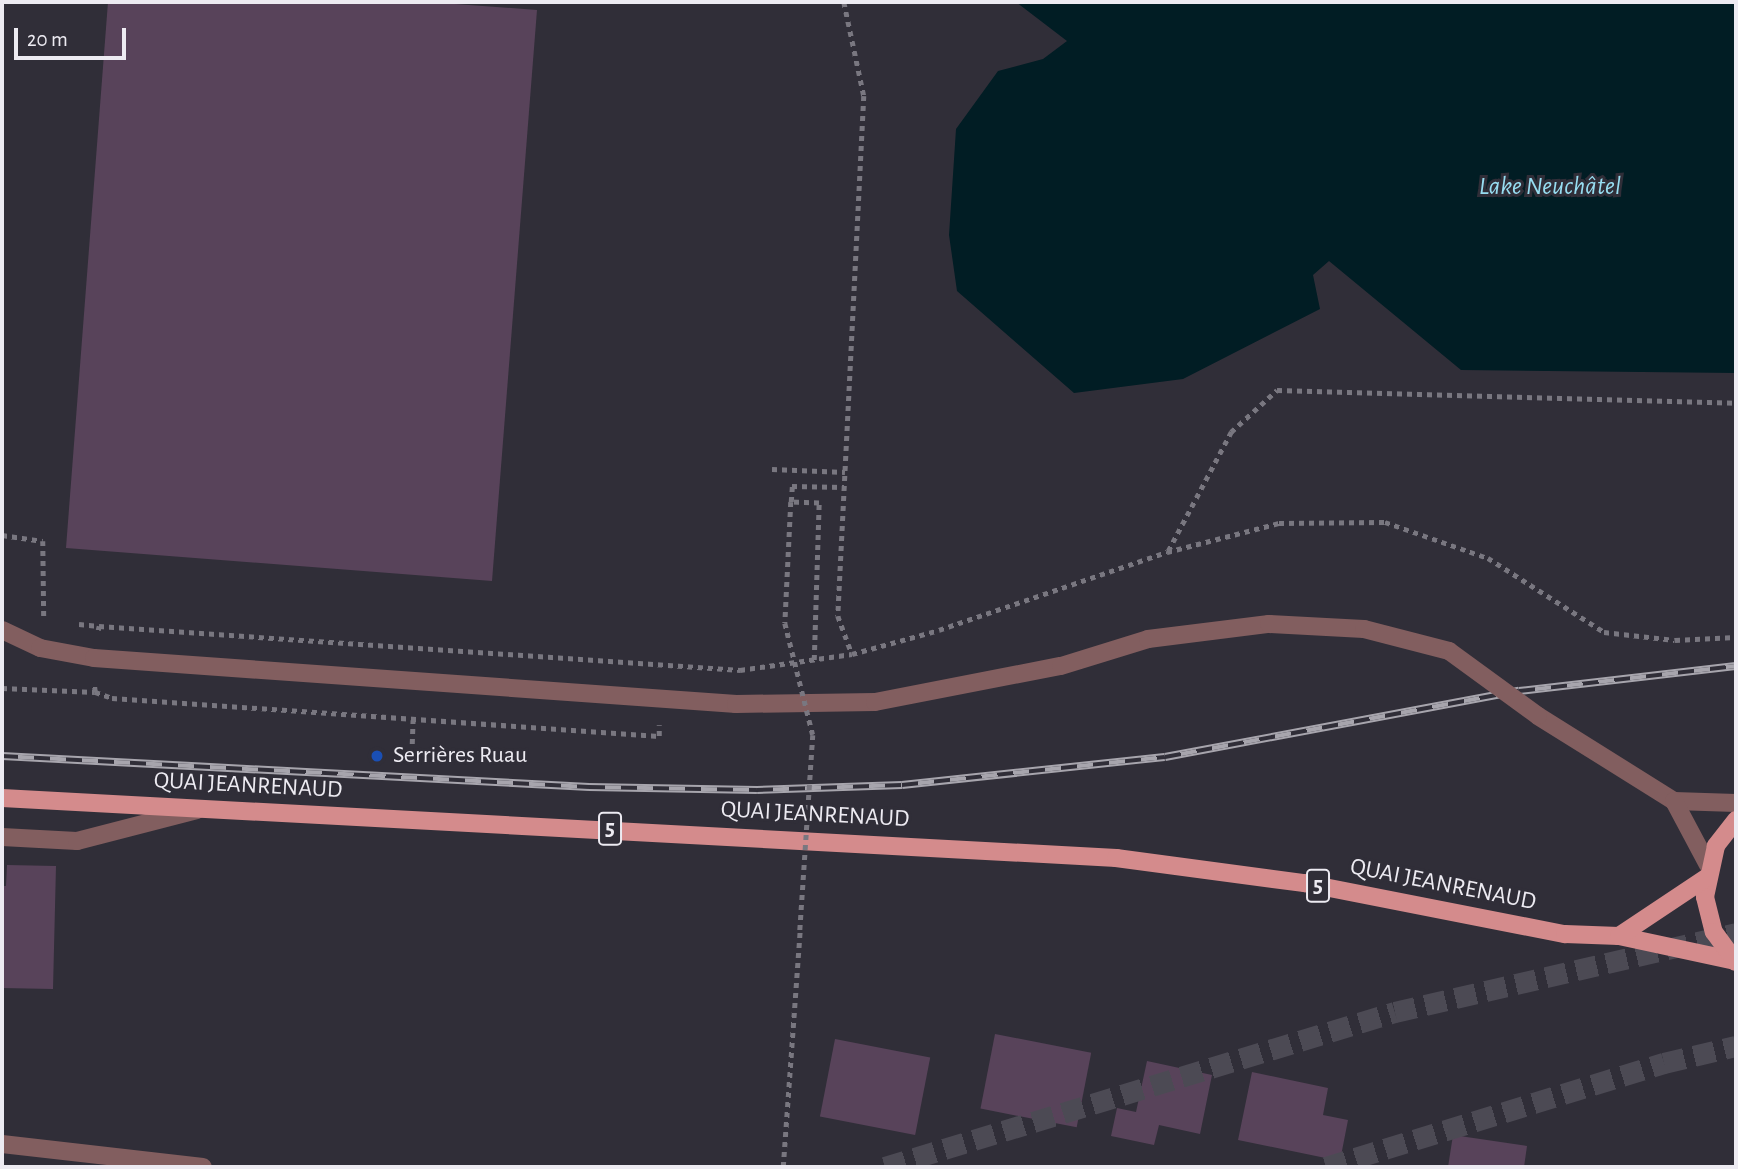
<!DOCTYPE html>
<meta charset="utf-8">
<style>
body{margin:0}
#map{position:relative;width:1738px;height:1169px;overflow:hidden;background:#302e38;font-family:"Alegreya Sans",sans-serif}
div>[style]{position:absolute}
.water>*{inset:0;background:#011d24}
.building>*{inset:0;background:#58435a;transform-origin:0 0}
.highway-tunnel>*{height:21px;margin-top:-10.5px;transform-origin:0;background:repeating-linear-gradient(90deg,#4c4a54 0 21px,transparent 0 31px)}
.path>*{height:4.5px;margin-top:-2.25px;transform-origin:0;background:repeating-linear-gradient(90deg,#797780 0 5px,transparent 0 10px)}
.minor>*{height:18px;margin:-9px;padding:0 9px;transform-origin:9px;border-radius:9px;background:#825e5f}
.major>*{height:18px;margin:-9px;padding:0 9px;transform-origin:9px;border-radius:9px;background:#d48b8c}
.rail>*{height:8px;margin-top:-4px;transform-origin:0;background:repeating-linear-gradient(90deg,#302e38 0 16px,#a7a5ad 0 32px);box-sizing:border-box;border-block:2px solid #a7a5ad}
.path-bridge>*{height:4.5px;margin-top:-2.25px;transform-origin:0;background:repeating-linear-gradient(90deg,#797780 0 5px,transparent 0 10px)}
.minor-bridge>*{height:18px;margin:-9px;padding:0 9px;transform-origin:9px;border-radius:9px;background:#825e5f}
.dots>*{width:19px;height:19px;translate:-50% -50%;box-sizing:border-box;border:4px solid #302e38;border-radius:50%}
span{translate:-50% -50%;white-space:nowrap;text-align:center;line-height:1.15;-webkit-text-stroke:6px #302e38;paint-order:stroke}
.shield-label span{padding:2px 5px;background:#302e38;border:2px solid;border-radius:5px;-webkit-text-stroke-width:0}
.shield-label{font-size:23px;color:#edebf2;font-weight:700}
.poi-label{font-size:24px;color:#edebf2}
.left{translate:0 -50%;text-align:left}
.street-label{font-size:24px;color:#edebf2}
.water-label{font-size:26px;color:#97ddf1;font-style:italic}
.frame{position:absolute;inset:0;border:4px solid #edebf2;pointer-events:none}
.scale{position:absolute;left:14px;top:28px;width:112px;height:32px;box-sizing:border-box;border:4px solid #edebf2;border-top:0;padding-left:9px;font-size:21px;line-height:24px;white-space:nowrap;color:#edebf2;-webkit-text-stroke:5px #302e38;paint-order:stroke}
</style>
<div id="map">
<div class="water">
<div style="clip-path:polygon(1016px 2px,1736px 2px,1736px 373px,1461px 370px,1329px 261px,1313px 275px,1320px 309px,1183px 379px,1074px 393px,957px 291px,949px 235px,956px 129px,998px 71px,1043px 59px,1067px 41px)"></div>
</div>
<div class="building">
<div style="clip-path:polygon(108px 2px,428px 2px,537px 10px,492px 581px,66px 548px)"></div>
<div style="clip-path:polygon(7px 865px,56px 866px,53px 989px,2px 988px,2px 886px,6px 886px)"></div>
<div style="left:995px;top:1034px;width:98px;height:76px;rotate:11deg"></div>
<div style="left:835px;top:1039px;width:97px;height:79px;rotate:11deg"></div>
<div style="clip-path:polygon(1147px 1061px,1212px 1075px,1200px 1134px,1159px 1125px,1154px 1145px,1111px 1136px,1117px 1108px,1136px 1112px)"></div>
<div style="clip-path:polygon(1252px 1072px,1328px 1088px,1323px 1115px,1348px 1120px,1340px 1161px,1238px 1140px)"></div>
<div style="clip-path:polygon(1453px 1135px,1527px 1146px,1524px 1167px,1448px 1167px)"></div>
</div>
<div class="highway-tunnel">
<div style="left:885px;top:1167px;width:533px;rotate:-16.91deg"></div>
<div style="left:1395px;top:1012px;width:350px;rotate:-13deg"></div>
<div style="left:1326px;top:1167px;width:354px;rotate:-17.1deg"></div>
<div style="left:1664px;top:1063px;width:74px;rotate:-13.3deg"></div>
</div>
<div class="path">
<div style="left:844px;top:2px;width:96px;rotate:78deg"></div>
<div style="left:864px;top:96px;width:521px;rotate:92.86deg"></div>
<div style="left:838px;top:616px;width:40px;rotate:69.8deg"></div>
<div style="left:772px;top:469px;width:73px;rotate:2.4deg"></div>
<div style="left:2px;top:535px;width:41px;rotate:8.3deg"></div>
<div style="left:43px;top:541px;width:78px;rotate:89.3deg"></div>
<div style="left:1168px;top:551px;width:135px;rotate:-62.1deg"></div>
<div style="left:1231px;top:432px;width:62px;rotate:-42.4deg"></div>
<div style="left:1277px;top:390px;width:459px;rotate:1.6deg"></div>
<div style="left:79px;top:624px;width:20px;rotate:6deg"></div>
<div style="left:98px;top:630px;width:4px;rotate:-76deg"></div>
<div style="left:99px;top:626px;width:643px;rotate:3.93deg"></div>
<div style="left:740px;top:670px;width:113px;rotate:-8.1deg"></div>
<div style="left:852px;top:654px;width:90px;rotate:-15.4deg"></div>
<div style="left:939px;top:630px;width:241px;rotate:-18.9deg"></div>
<div style="left:1167px;top:552px;width:116px;rotate:-14.5deg"></div>
<div style="left:1279px;top:523px;width:106px;rotate:-0.5deg"></div>
<div style="left:1385px;top:522px;width:109px;rotate:19.3deg"></div>
<div style="left:1488px;top:558px;width:138px;rotate:32.5deg"></div>
<div style="left:1604px;top:632px;width:71px;rotate:6.4deg"></div>
<div style="left:1675px;top:640px;width:61px;rotate:-2.8deg"></div>
<div style="left:814px;top:660px;width:157px;rotate:-88.2deg"></div>
<div style="left:819px;top:503px;width:28px;rotate:-178deg"></div>
<div style="left:791px;top:502px;width:16px;rotate:-86deg"></div>
<div style="left:792px;top:486px;width:52px;rotate:1.1deg"></div>
<div style="left:2px;top:688px;width:93px;rotate:2.5deg"></div>
<div style="left:95px;top:692px;width:8px;rotate:-97deg"></div>
<div style="left:95px;top:692px;width:18px;rotate:19deg"></div>
<div style="left:112px;top:698px;width:548px;rotate:3.97deg"></div>
<div style="left:659px;top:736px;width:11px;rotate:-90deg"></div>
<div style="left:412px;top:744px;width:24px;rotate:-88deg"></div>
<div style="left:783px;top:1167px;width:237px;rotate:-85.9deg"></div>
</div>
<div class="minor">
<div style="left:2px;top:630px;width:42px;rotate:25.3deg"></div>
<div style="left:40px;top:648px;width:55px;rotate:10.5deg"></div>
<div style="left:94px;top:658px;width:644px;rotate:4.1deg"></div>
<div style="left:736px;top:704px;width:139px;rotate:-0.8deg"></div>
<div style="left:875px;top:702px;width:189px;rotate:-11deg"></div>
<div style="left:1061px;top:666px;width:91px;rotate:-17.2deg"></div>
<div style="left:1148px;top:639px;width:122px;rotate:-7.1deg"></div>
<div style="left:1269px;top:624px;width:95px;rotate:3deg"></div>
<div style="left:1364px;top:629px;width:88px;rotate:14.5deg"></div>
<div style="left:1538px;top:716px;width:160px;rotate:32deg"></div>
<div style="left:1674px;top:801px;width:62px;rotate:1.8deg"></div>
<div style="left:1674px;top:801px;width:72px;rotate:62deg"></div>
<div style="left:2px;top:837px;width:75px;rotate:3.1deg"></div>
<div style="left:77px;top:841px;width:124px;rotate:-14.5deg"></div>
<div style="left:2px;top:1144px;width:202px;rotate:6.5deg"></div>
</div>
<div class="major">
<div style="left:2px;top:798px;width:1116px;rotate:3.08deg"></div>
<div style="left:1116px;top:858px;width:190px;rotate:7.6deg"></div>
<div style="left:1304px;top:883px;width:266px;rotate:11.1deg"></div>
<div style="left:1565px;top:934px;width:54px;rotate:2.1deg"></div>
<div style="left:1619px;top:936px;width:120px;rotate:12.1deg"></div>
<div style="left:1736px;top:820px;width:33px;rotate:128deg"></div>
<div style="left:1716px;top:846px;width:52px;rotate:102.2deg"></div>
<div style="left:1705px;top:897px;width:36px;rotate:76deg"></div>
<div style="left:1714px;top:932px;width:37px;rotate:54deg"></div>
<div style="left:1619px;top:936px;width:105px;rotate:-33.7deg"></div>
</div>
<div class="rail">
<div style="left:2px;top:756px;width:588px;rotate:3.02deg"></div>
<div style="left:589px;top:787px;width:168px;rotate:1deg"></div>
<div style="left:757px;top:790px;width:145px;rotate:-2deg"></div>
<div style="left:902px;top:785px;width:264px;rotate:-6.1deg"></div>
<div style="left:1165px;top:757px;width:360px;rotate:-10.6deg"></div>
<div style="left:1519px;top:691px;width:218px;rotate:-6.6deg"></div>
</div>
<div class="path-bridge">
<div style="left:791px;top:502px;width:121px;rotate:92.8deg"></div>
<div style="left:785px;top:623px;width:115px;rotate:76deg"></div>
<div style="left:813px;top:735px;width:196px;rotate:93.8deg"></div>
</div>
<div class="minor-bridge">
<div style="left:1449px;top:651px;width:110px;rotate:36.1deg"></div>
</div>
<div class="dots">
<div style="left:377px;top:756px;background:#1a4fb4"></div>
</div>
<div class="shield-label">
<span style="left:610px;top:829px">5</span>
<span style="left:1318px;top:886px">5</span>
</div>
<div class="poi-label">
<span class="left" style="left:393px;top:756px">Serrières Ruau</span>
</div>
<div class="street-label">
<span style="left:248px;top:786px;rotate:3deg">QUAI JEANRENAUD</span>
<span style="left:815px;top:815px;rotate:3deg">QUAI JEANRENAUD</span>
<span style="left:1443px;top:885px;rotate:11deg">QUAI JEANRENAUD</span>
</div>
<div class="water-label">
<span style="left:1550px;top:187px">Lake Neuchâtel</span>
</div>
<div class="frame"></div>
<div class="scale">20 m</div>
</div>
